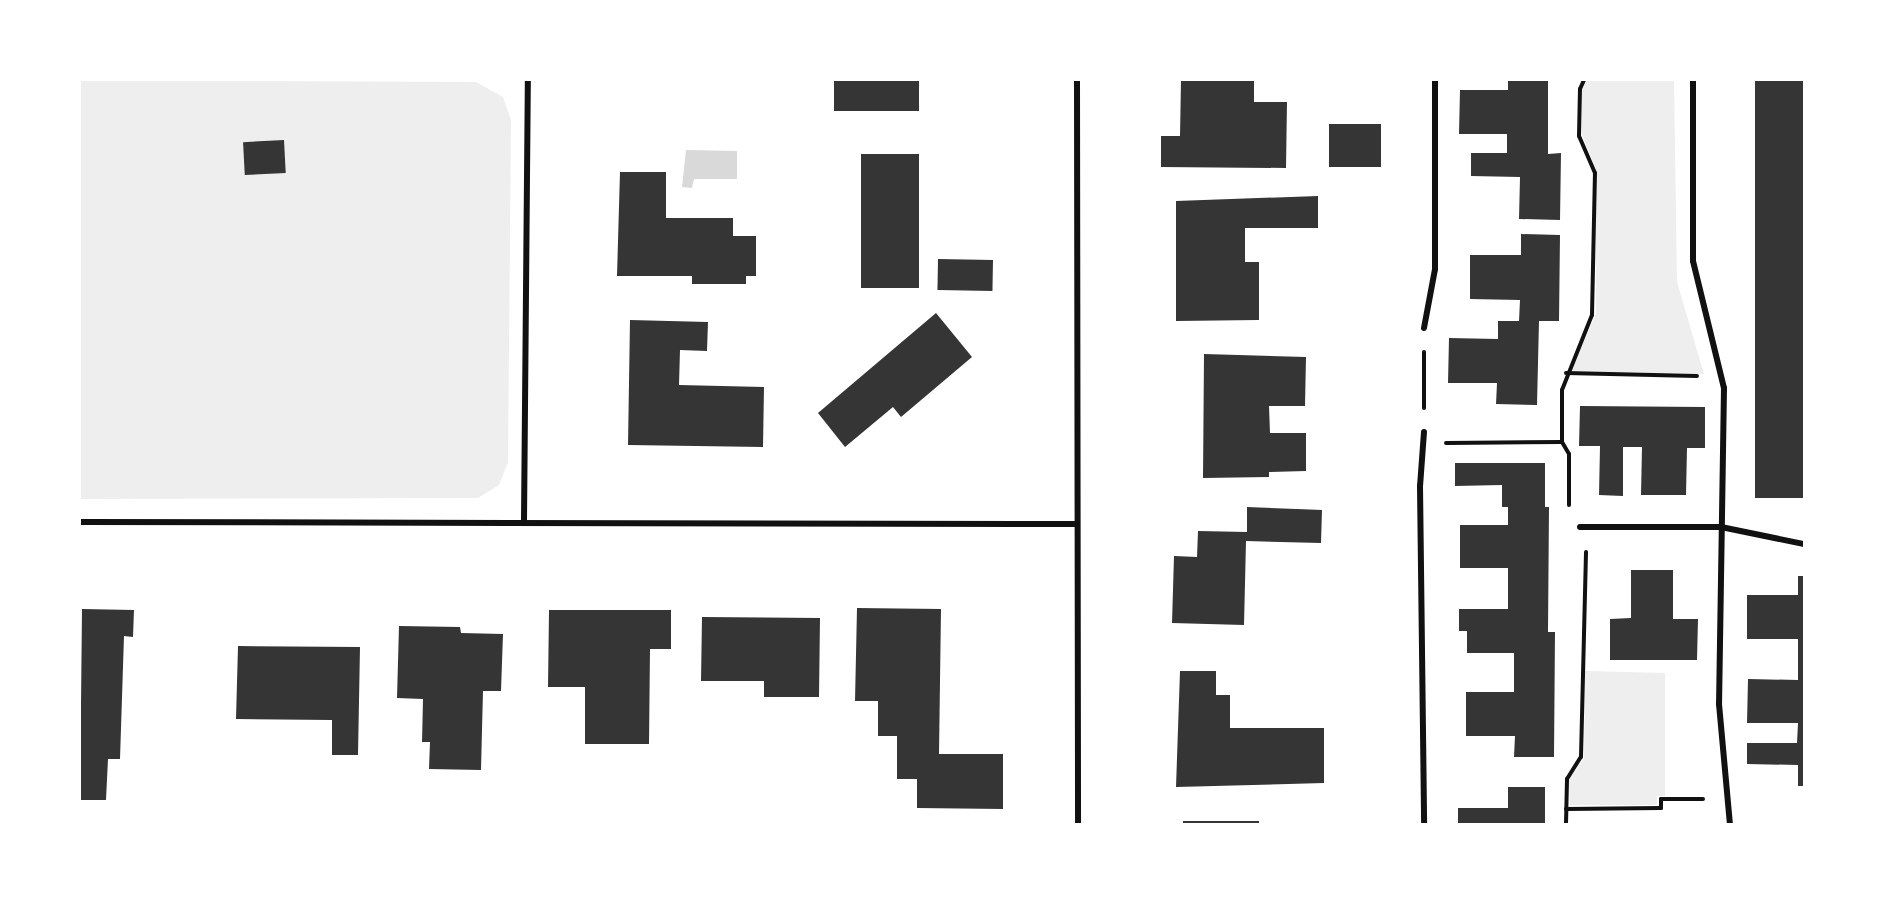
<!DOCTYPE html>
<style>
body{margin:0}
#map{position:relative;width:1884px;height:904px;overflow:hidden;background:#fff;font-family:Raleway,sans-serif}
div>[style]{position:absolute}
.green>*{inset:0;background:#eee}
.water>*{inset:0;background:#d9d9d9}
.building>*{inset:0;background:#353535;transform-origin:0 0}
.path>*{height:4px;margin:-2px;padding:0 2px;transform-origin:2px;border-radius:2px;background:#111}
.minor>*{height:6px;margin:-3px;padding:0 3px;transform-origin:3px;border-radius:3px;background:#111}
span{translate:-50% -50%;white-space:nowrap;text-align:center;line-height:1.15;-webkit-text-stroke:6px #fff;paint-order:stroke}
.frame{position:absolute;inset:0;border:81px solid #fff;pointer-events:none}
</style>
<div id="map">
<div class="green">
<div style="clip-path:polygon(80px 80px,476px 82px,503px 97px,511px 120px,508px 462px,499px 485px,478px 498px,80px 499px)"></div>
<div style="clip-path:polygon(1587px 80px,1674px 80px,1677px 282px,1704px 374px,1571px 371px,1596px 313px,1596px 170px,1582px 134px,1582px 90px)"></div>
<div style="clip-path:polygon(1585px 671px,1665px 673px,1665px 796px,1657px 796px,1657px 805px,1570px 805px,1569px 780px,1584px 758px)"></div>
</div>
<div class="water">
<div style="clip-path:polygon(686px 150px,737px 151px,737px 179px,694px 179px,692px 188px,682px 187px)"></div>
</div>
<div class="building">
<div style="left:834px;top:80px;width:85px;height:31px"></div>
<div style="clip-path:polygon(1181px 80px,1254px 80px,1254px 102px,1287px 102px,1286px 168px,1161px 167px,1161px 136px,1180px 136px)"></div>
<div style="clip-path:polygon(1508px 80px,1548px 80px,1548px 154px,1561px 153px,1560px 220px,1519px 219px,1520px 177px,1471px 176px,1471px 153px,1507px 153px,1507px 134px,1459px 134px,1460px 90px,1508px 90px)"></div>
<div style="left:1755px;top:80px;width:49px;height:418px"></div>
<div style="left:1329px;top:124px;width:52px;height:43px"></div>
<div style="left:284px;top:140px;width:33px;height:41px;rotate:87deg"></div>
<div style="left:861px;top:154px;width:58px;height:134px"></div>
<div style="clip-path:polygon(620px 172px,666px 172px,666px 218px,733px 218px,733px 236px,756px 236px,756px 276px,746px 276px,746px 284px,692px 284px,692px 276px,617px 276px)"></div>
<div style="clip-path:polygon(1318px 196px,1318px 228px,1245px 228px,1245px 262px,1259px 262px,1259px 320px,1176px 321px,1176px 201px)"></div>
<div style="clip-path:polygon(1521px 234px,1560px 235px,1559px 321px,1539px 321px,1537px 405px,1496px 404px,1497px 383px,1448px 383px,1449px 338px,1498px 339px,1498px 321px,1519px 321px,1520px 300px,1470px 299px,1470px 255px,1521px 255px)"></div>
<div style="left:938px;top:259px;width:55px;height:31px;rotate:1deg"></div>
<div style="clip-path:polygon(936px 313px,972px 357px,901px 417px,893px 407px,845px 447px,818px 413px)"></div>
<div style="clip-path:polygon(630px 320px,708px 322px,707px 351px,680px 350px,679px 385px,764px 387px,763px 447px,628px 445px)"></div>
<div style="clip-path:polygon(1204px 354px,1306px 357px,1305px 406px,1269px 406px,1270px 433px,1306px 433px,1306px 471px,1269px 472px,1269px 477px,1203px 478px)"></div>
<div style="clip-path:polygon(1580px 406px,1705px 407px,1705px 448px,1687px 448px,1686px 495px,1641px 495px,1642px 447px,1623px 447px,1623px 496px,1599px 495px,1600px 446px,1579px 446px)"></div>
<div style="clip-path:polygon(1455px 463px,1545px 463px,1545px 507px,1549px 507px,1548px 632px,1555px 632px,1554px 757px,1514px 757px,1515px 736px,1466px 736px,1466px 692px,1514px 692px,1514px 653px,1467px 653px,1467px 631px,1459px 631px,1459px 609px,1508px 609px,1508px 568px,1460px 568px,1460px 525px,1508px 525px,1508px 507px,1502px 507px,1502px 485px,1455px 486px)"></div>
<div style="clip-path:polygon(1247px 507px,1322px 510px,1321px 543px,1246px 541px,1244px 625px,1172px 623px,1174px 556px,1197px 557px,1198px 531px,1247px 532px)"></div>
<div style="clip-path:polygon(1631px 570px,1673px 570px,1673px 619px,1698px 619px,1697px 660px,1610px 660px,1610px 619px,1631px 618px)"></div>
<div style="clip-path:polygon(1798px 576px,1804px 576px,1804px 786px,1798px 786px,1798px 765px,1747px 764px,1747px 743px,1797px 743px,1798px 723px,1747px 723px,1748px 679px,1798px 680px,1798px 639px,1747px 639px,1747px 595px,1798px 595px)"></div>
<div style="clip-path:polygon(857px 608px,941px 609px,939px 754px,1003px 754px,1003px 809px,917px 808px,917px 779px,897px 779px,897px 736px,878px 736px,878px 701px,855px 701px)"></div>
<div style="clip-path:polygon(82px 609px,134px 610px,133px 637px,124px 636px,120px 759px,108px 759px,106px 800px,80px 800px)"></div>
<div style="clip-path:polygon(549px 610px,671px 610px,671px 649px,650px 649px,649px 744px,585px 744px,585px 687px,548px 687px)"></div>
<div style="clip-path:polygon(702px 617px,820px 618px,819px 697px,764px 697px,764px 681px,701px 681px)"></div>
<div style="clip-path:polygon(399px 626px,460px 627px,461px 633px,503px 634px,501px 691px,483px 691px,481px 770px,429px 769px,430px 742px,422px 742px,423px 699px,397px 698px)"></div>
<div style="clip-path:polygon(238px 646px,360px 647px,358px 755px,332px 755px,332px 720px,236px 719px)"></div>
<div style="clip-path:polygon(1180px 671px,1216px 671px,1216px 695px,1230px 695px,1230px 728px,1324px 728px,1324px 783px,1176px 787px)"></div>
<div style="clip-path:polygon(1508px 787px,1545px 787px,1545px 824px,1458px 824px,1458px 808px,1508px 808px)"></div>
<div style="left:1183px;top:821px;width:76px;height:3px"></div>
</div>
<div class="path">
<div style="left:1566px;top:373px;width:131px;rotate:1.3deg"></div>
<div style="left:1424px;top:408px;width:56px;rotate:-90deg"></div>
<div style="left:1562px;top:442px;width:14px;rotate:60deg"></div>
<div style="left:1569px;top:454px;width:51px;rotate:90deg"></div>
<div style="left:1446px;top:443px;width:116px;rotate:-0.5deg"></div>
<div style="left:1562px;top:442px;width:52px;rotate:-90deg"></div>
<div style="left:1562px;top:390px;width:81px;rotate:-68.2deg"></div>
<div style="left:1592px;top:315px;width:142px;rotate:-88.8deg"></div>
<div style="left:1595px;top:173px;width:40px;rotate:-113.4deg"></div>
<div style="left:1579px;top:136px;width:47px;rotate:-88.8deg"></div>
<div style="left:1580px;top:89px;width:10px;rotate:-66deg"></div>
<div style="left:1566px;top:809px;width:95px;rotate:-0.6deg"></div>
<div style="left:1661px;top:808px;width:9px;rotate:-90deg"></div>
<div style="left:1661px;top:799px;width:42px"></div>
<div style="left:1566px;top:824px;width:45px;rotate:-88.7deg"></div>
<div style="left:1567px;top:779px;width:26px;rotate:-58deg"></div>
<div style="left:1581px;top:757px;width:205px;rotate:-88.6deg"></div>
</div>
<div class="minor">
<div style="left:1077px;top:80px;width:744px;rotate:89.92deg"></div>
<div style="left:1693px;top:80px;width:181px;rotate:90deg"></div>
<div style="left:1693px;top:261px;width:131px;rotate:76.3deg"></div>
<div style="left:1724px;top:388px;width:316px;rotate:90.9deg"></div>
<div style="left:1719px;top:704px;width:121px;rotate:84.8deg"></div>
<div style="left:1424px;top:328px;width:60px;rotate:-79.4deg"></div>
<div style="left:1435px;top:269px;width:189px;rotate:-90deg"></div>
<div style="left:1424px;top:432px;width:54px;rotate:94.2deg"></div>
<div style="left:1420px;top:486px;width:338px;rotate:89.3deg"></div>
<div style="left:524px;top:521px;width:441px;rotate:-89.5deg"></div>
<div style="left:80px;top:522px;width:995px;rotate:0.12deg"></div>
<div style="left:1580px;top:527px;width:141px"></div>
<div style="left:1721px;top:527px;width:85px;rotate:11.6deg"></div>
</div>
<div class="frame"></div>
</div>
